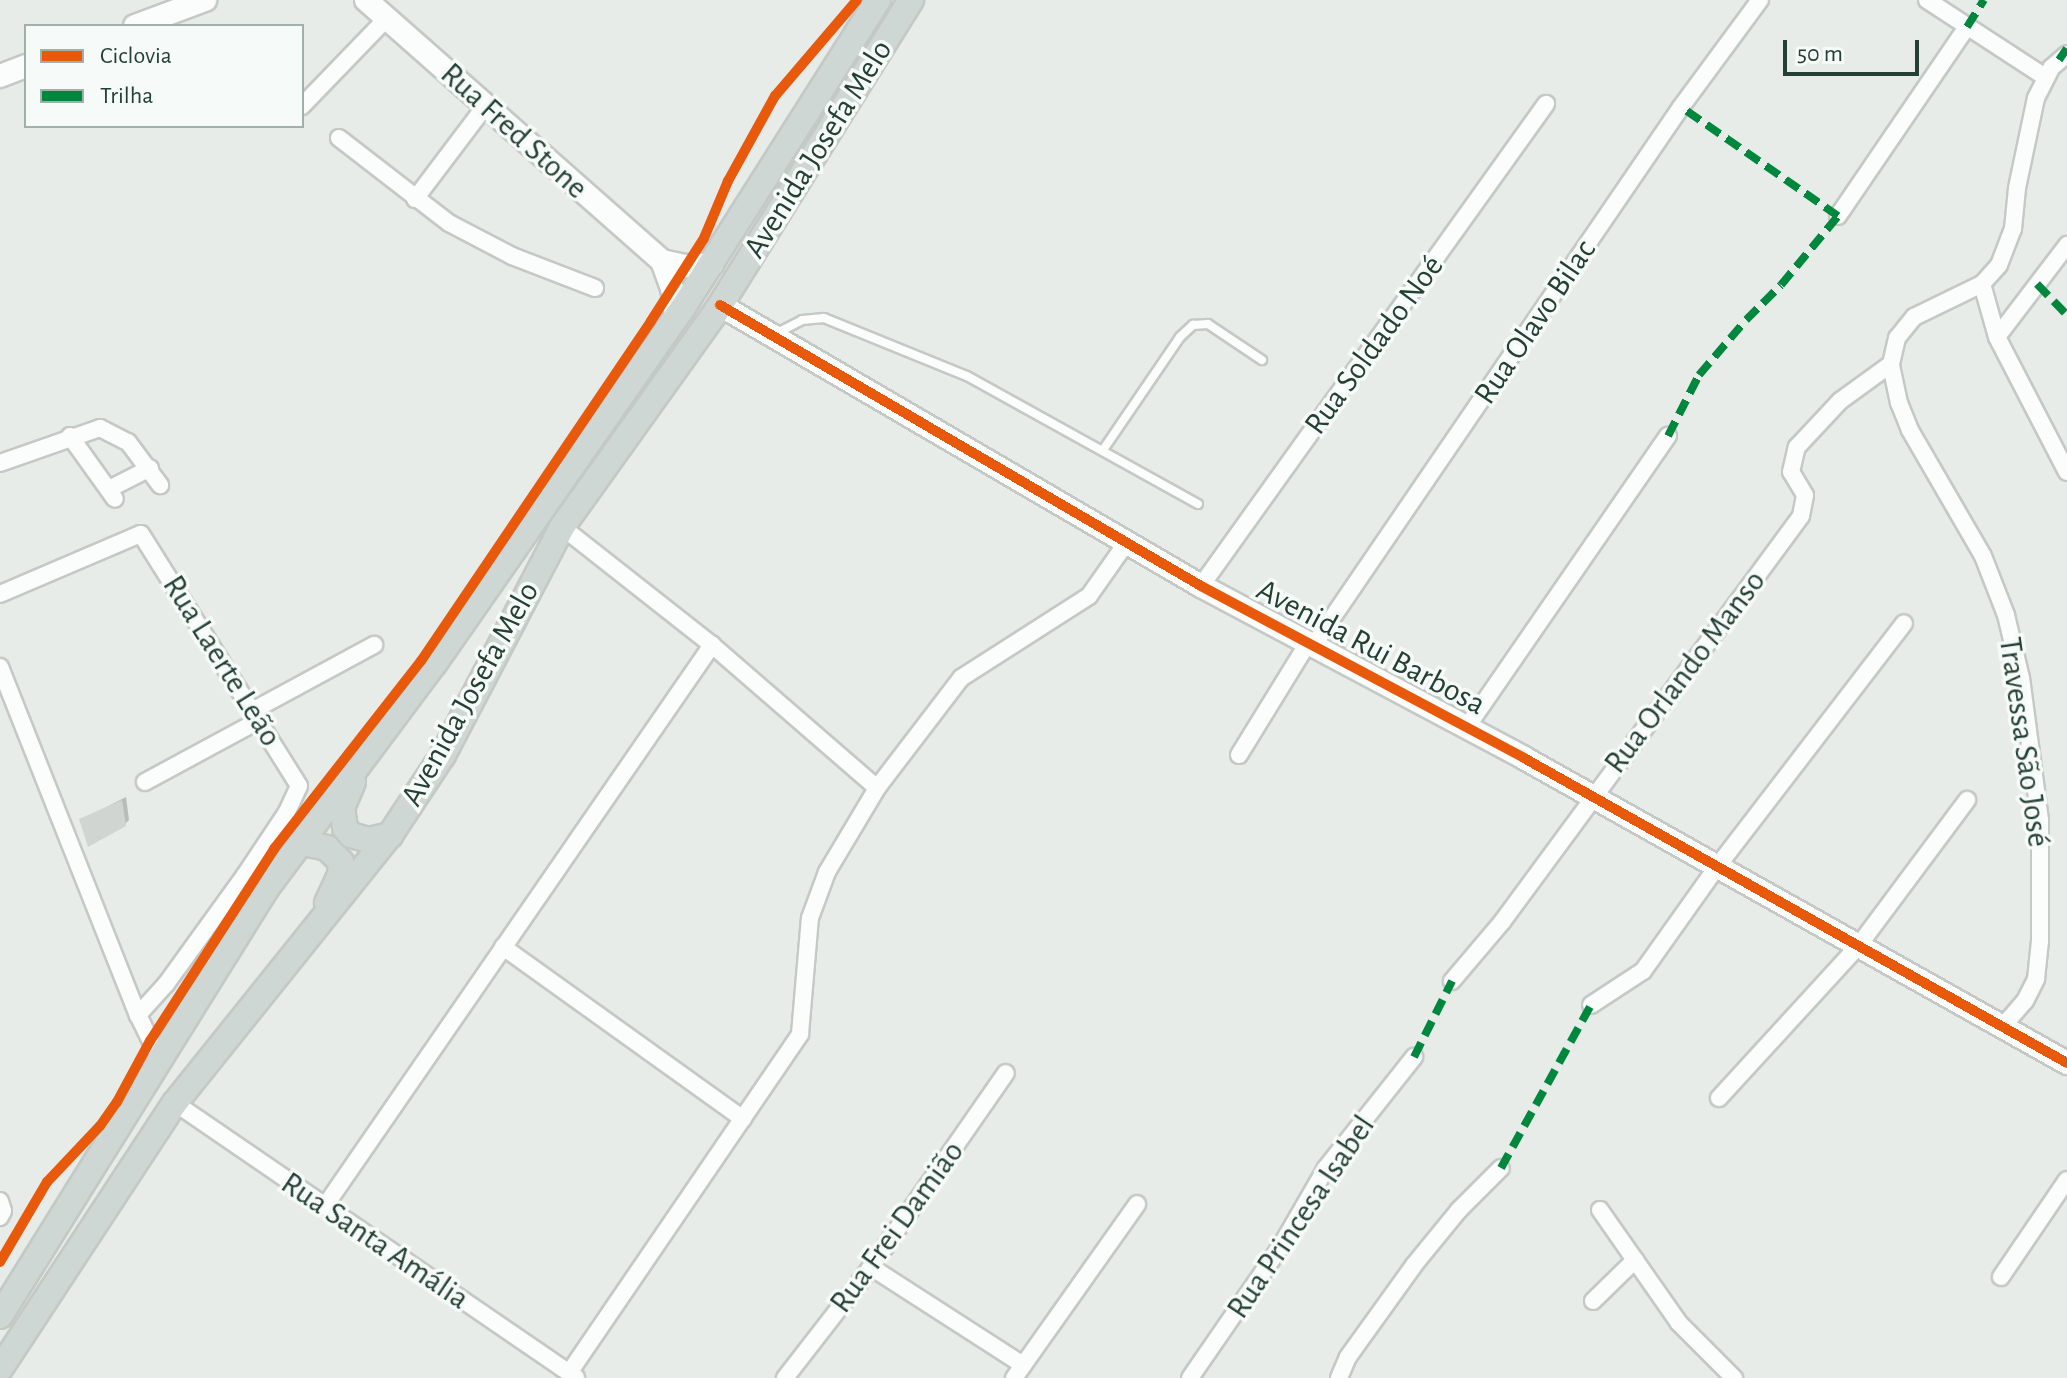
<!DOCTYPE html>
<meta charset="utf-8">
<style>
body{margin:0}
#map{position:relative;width:2067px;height:1378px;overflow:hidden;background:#e7ece9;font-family:"Alegreya Sans",sans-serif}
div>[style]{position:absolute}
.shadow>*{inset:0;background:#0003}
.building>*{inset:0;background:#d0d5d2}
.roads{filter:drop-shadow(2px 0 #c4c9c6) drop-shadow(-2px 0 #c4c9c6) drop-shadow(0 2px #c4c9c6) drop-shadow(0 -2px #c4c9c6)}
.lane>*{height:8px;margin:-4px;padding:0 4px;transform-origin:4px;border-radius:4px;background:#fbfcfc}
.street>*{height:16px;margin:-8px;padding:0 8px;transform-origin:8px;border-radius:8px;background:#fbfcfc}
.secondary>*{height:22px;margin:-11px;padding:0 11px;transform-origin:11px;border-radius:11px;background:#fbfcfc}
.primary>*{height:24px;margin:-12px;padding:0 12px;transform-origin:12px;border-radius:12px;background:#ced7d3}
.quiet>*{height:8px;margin-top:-4px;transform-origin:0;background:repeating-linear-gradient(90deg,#00873e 0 16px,transparent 0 24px)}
.cycleway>*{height:10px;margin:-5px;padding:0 5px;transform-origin:5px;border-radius:5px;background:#e8590c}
span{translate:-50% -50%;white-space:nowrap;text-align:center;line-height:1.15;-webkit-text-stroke:7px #f6faf8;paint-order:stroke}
.street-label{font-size:32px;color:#244035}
.legend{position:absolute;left:24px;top:24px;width:280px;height:104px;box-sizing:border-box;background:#f6faf8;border:2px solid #a2b0aa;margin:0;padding:10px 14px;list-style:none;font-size:24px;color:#244035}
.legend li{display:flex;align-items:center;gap:16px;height:40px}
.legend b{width:40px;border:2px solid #a2b0aa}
.scale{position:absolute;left:1783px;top:40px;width:136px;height:36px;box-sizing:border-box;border:4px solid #244035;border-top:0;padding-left:10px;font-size:24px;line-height:28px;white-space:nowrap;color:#244035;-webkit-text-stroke:6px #f6faf8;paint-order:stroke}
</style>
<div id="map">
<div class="shadow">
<div style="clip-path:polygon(126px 797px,129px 820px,125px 824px,81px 820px)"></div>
</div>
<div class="building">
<div style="clip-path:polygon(122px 800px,126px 826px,88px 847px,79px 819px)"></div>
</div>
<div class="roads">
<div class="lane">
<div style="left:777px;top:333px;width:28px;rotate:-27deg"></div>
<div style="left:802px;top:320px;width:22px;rotate:-5deg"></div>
<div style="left:824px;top:318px;width:154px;rotate:22.1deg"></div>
<div style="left:967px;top:376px;width:264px;rotate:29deg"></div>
<div style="left:1103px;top:450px;width:137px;rotate:-55.7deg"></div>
<div style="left:1180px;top:337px;width:18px;rotate:-43deg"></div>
<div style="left:1193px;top:325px;width:15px;rotate:-4deg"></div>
<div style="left:1208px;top:324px;width:65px;rotate:33.7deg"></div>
</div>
<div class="street">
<div style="left:1927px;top:0;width:141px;rotate:33.1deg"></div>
<div style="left:302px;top:106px;width:122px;rotate:-46deg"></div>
<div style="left:339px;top:138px;width:139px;rotate:37.7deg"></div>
<div style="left:449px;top:223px;width:71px;rotate:27.6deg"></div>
<div style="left:512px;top:256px;width:89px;rotate:21.1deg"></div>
<div style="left:415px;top:199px;width:118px;rotate:-52.9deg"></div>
<div style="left:1838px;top:216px;width:229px;rotate:-55.7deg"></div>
<div style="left:1982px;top:284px;width:55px;rotate:74.2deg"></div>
<div style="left:1997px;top:337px;width:152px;rotate:62.6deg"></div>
<div style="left:1997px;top:337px;width:116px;rotate:-52.7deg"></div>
<div style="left:70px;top:436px;width:77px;rotate:54.5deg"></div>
<div style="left:0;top:463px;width:106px;rotate:-19.3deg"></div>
<div style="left:100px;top:428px;width:31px;rotate:27deg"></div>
<div style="left:128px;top:442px;width:54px;rotate:53.3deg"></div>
<div style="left:109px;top:489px;width:46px;rotate:-27.1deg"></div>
<div style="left:562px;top:527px;width:191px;rotate:38.2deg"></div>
<div style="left:712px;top:645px;width:218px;rotate:40.9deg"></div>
<div style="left:1201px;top:586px;width:593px;rotate:-54.41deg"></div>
<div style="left:0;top:594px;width:153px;rotate:-23.1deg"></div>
<div style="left:141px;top:534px;width:297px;rotate:57.9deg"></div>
<div style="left:299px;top:786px;width:29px;rotate:115deg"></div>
<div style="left:287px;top:812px;width:76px;rotate:123.7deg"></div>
<div style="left:245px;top:875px;width:135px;rotate:125.9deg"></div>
<div style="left:166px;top:984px;width:42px;rotate:132.1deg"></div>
<div style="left:1313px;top:646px;width:653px;rotate:-55.68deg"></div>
<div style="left:1681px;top:107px;width:133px;rotate:-53.6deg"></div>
<div style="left:0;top:667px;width:374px;rotate:68.4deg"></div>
<div style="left:138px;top:1015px;width:50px;rotate:63.9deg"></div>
<div style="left:252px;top:711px;width:139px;rotate:-28.4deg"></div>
<div style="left:1467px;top:727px;width:354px;rotate:-55.4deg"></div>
<div style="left:1239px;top:755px;width:132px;rotate:-58.4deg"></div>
<div style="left:145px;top:782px;width:128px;rotate:-28.4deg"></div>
<div style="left:503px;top:947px;width:295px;rotate:35.6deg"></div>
<div style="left:1452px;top:981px;width:77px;rotate:-49.7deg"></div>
<div style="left:1502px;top:922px;width:504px;rotate:-53.63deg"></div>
<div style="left:1801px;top:516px;width:21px;rotate:-79deg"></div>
<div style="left:1805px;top:495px;width:27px;rotate:-121deg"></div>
<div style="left:1791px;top:472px;width:26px;rotate:-77deg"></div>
<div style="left:1797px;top:447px;width:63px;rotate:-46.9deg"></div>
<div style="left:1840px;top:401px;width:63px;rotate:-36deg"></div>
<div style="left:1591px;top:1005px;width:62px;rotate:-33.2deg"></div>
<div style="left:1643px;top:971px;width:128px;rotate:-54.6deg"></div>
<div style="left:1717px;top:867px;width:307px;rotate:-52.5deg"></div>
<div style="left:2004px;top:1025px;width:32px;rotate:-49deg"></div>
<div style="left:2025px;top:1001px;width:25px;rotate:-63deg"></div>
<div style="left:2036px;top:979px;width:37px;rotate:-84deg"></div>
<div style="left:2040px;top:942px;width:122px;rotate:-90deg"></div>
<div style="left:2040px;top:820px;width:143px;rotate:-97.6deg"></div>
<div style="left:2021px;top:678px;width:65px;rotate:-103.4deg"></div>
<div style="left:2006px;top:615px;width:63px;rotate:-111.3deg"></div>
<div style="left:1983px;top:556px;width:146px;rotate:-120.1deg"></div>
<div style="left:1910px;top:430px;width:29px;rotate:-112deg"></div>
<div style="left:1899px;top:403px;width:40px;rotate:-102deg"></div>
<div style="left:1891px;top:364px;width:27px;rotate:-77deg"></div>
<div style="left:1897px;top:338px;width:27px;rotate:-51deg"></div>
<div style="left:1914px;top:317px;width:76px;rotate:-25.9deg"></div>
<div style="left:1982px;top:284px;width:25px;rotate:-48deg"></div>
<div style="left:1999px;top:265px;width:39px;rotate:-69deg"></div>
<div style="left:2013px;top:229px;width:41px;rotate:-84.4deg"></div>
<div style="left:2017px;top:188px;width:92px;rotate:-78.1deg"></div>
<div style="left:2036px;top:98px;width:34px;rotate:-63deg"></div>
<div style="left:2051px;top:68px;width:21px;rotate:-41deg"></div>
<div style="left:1719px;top:1098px;width:207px;rotate:-47.5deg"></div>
<div style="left:1859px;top:945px;width:181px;rotate:-53.3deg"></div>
<div style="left:175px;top:1103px;width:486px;rotate:34.4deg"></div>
<div style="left:0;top:1201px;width:10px;rotate:73deg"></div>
<div style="left:3px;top:1211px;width:7px;rotate:117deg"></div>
<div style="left:325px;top:1206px;width:682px;rotate:-55.4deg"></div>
<div style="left:1600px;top:1210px;width:138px;rotate:55deg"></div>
<div style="left:1679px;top:1323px;width:78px;rotate:45deg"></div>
<div style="left:871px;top:1267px;width:181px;rotate:32.8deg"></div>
<div style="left:2001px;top:1277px;width:117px;rotate:-55.8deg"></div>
<div style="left:1593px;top:1301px;width:59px;rotate:-44.3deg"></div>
<div style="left:569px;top:1373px;width:410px;rotate:-55.7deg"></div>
<div style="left:800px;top:1034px;width:116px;rotate:-85.1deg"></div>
<div style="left:810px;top:918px;width:49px;rotate:-69.7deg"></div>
<div style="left:827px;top:872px;width:98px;rotate:-59.2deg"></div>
<div style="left:877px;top:788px;width:138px;rotate:-52.6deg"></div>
<div style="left:961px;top:678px;width:152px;rotate:-32.6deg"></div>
<div style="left:1089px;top:596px;width:66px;rotate:-54.9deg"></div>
<div style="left:785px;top:1378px;width:140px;rotate:-52.2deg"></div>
<div style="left:871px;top:1267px;width:236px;rotate:-55.2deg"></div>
<div style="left:1014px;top:1378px;width:213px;rotate:-54.7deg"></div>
<div style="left:1190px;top:1378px;width:160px;rotate:-55.4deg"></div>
<div style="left:1281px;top:1246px;width:90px;rotate:-60deg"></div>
<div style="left:1326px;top:1168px;width:142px;rotate:-51.6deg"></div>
<div style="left:1339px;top:1378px;width:23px;rotate:-67deg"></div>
<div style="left:1348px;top:1357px;width:113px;rotate:-54.3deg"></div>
<div style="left:1414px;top:1265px;width:71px;rotate:-50.7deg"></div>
<div style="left:1459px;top:1210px;width:59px;rotate:-45deg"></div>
</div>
<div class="secondary">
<div style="left:366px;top:0;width:395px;rotate:41.4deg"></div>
<div style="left:662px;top:261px;width:29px;rotate:70deg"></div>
<div style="left:672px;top:288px;width:29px;rotate:82deg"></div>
<div style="left:135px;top:26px;width:75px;rotate:-20.4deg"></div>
<div style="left:0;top:76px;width:28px;rotate:-21deg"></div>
<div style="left:662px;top:261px;width:25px;rotate:12deg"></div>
<div style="left:686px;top:266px;width:26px;rotate:-4deg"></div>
<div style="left:720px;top:305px;width:557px;rotate:30.29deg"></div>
<div style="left:1201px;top:586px;width:366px;rotate:28deg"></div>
<div style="left:1524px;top:758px;width:623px;rotate:29.32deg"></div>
</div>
<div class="primary">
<div style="left:353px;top:782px;width:28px;rotate:113deg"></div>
<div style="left:342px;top:808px;width:20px;rotate:81deg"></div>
<div style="left:345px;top:828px;width:9px;rotate:49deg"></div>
<div style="left:351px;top:835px;width:19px;rotate:16deg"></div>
<div style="left:369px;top:840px;width:22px;rotate:-13deg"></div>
<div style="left:294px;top:846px;width:10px;rotate:-17deg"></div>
<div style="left:304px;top:843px;width:24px;rotate:12deg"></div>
<div style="left:327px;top:848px;width:20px;rotate:45deg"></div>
<div style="left:341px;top:862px;width:13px;rotate:94deg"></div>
<div style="left:340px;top:875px;width:31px;rotate:115deg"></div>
<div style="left:0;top:1316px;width:503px;rotate:-58.08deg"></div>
<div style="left:266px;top:889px;width:281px;rotate:-53.3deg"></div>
<div style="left:434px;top:664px;width:433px;rotate:-55.1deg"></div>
<div style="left:682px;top:309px;width:366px;rotate:-57.6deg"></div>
<div style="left:0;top:1369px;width:318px;rotate:-56.7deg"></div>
<div style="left:175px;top:1103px;width:344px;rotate:-51.3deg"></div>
<div style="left:390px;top:835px;width:96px;rotate:-56.5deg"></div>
<div style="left:443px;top:755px;width:257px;rotate:-62.4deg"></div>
<div style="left:562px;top:527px;width:264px;rotate:-54.4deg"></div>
<div style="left:716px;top:312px;width:368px;rotate:-58deg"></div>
</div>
</div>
<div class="quiet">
<div style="left:1967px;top:27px;width:32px;rotate:-58deg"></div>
<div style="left:2059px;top:60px;width:14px;rotate:-56deg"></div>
<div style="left:2037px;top:284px;width:43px;rotate:45.9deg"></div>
<div style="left:1668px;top:436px;width:68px;rotate:-63.1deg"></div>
<div style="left:1699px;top:375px;width:72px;rotate:-49.5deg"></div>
<div style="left:1746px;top:320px;width:49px;rotate:-45deg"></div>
<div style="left:1781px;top:285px;width:89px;rotate:-50.4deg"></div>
<div style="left:1838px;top:216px;width:191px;rotate:-145.2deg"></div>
<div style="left:1414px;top:1057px;width:85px;rotate:-63.4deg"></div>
<div style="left:1501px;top:1168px;width:186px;rotate:-61.1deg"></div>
</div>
<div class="cycleway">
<div style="left:720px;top:305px;width:557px;rotate:30.29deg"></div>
<div style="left:1201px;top:586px;width:366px;rotate:28deg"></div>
<div style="left:1524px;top:758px;width:623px;rotate:29.32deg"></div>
<div style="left:0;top:1262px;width:93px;rotate:-59.6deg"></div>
<div style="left:47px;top:1182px;width:77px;rotate:-46.6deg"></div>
<div style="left:100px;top:1126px;width:29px;rotate:-55deg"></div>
<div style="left:117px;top:1102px;width:69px;rotate:-61.6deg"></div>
<div style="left:150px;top:1041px;width:229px;rotate:-57.1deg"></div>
<div style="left:274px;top:849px;width:239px;rotate:-52deg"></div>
<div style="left:421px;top:661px;width:410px;rotate:-55.9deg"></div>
<div style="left:651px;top:321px;width:98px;rotate:-57.4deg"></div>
<div style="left:704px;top:238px;width:62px;rotate:-67.2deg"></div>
<div style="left:728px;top:181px;width:97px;rotate:-61.1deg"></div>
<div style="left:775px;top:96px;width:126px;rotate:-49.5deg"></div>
</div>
<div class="street-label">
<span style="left:514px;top:131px;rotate:42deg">Rua Fred Stone</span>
<span style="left:818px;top:149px;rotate:-58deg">Avenida Josefa Melo</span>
<span style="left:1535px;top:322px;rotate:-56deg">Rua Olavo Bilac</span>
<span style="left:1374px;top:345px;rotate:-54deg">Rua Soldado Noé</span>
<span style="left:1371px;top:647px;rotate:28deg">Avenida Rui Barbosa</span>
<span style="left:222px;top:661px;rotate:58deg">Rua Laerte Leão</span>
<span style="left:1685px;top:672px;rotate:-53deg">Rua Orlando Manso</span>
<span style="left:470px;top:694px;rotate:-61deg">Avenida Josefa Melo</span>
<span style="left:2024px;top:742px;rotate:82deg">Travessa São José</span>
<span style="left:1301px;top:1217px;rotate:-56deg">Rua Princesa Isabel</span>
<span style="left:897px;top:1227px;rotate:-54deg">Rua Frei Damião</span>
<span style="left:375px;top:1241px;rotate:34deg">Rua Santa Amália</span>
</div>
<ul class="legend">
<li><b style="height:10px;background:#e8590c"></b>Ciclovia</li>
<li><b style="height:10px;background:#00873e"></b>Trilha</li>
</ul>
<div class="scale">50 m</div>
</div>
